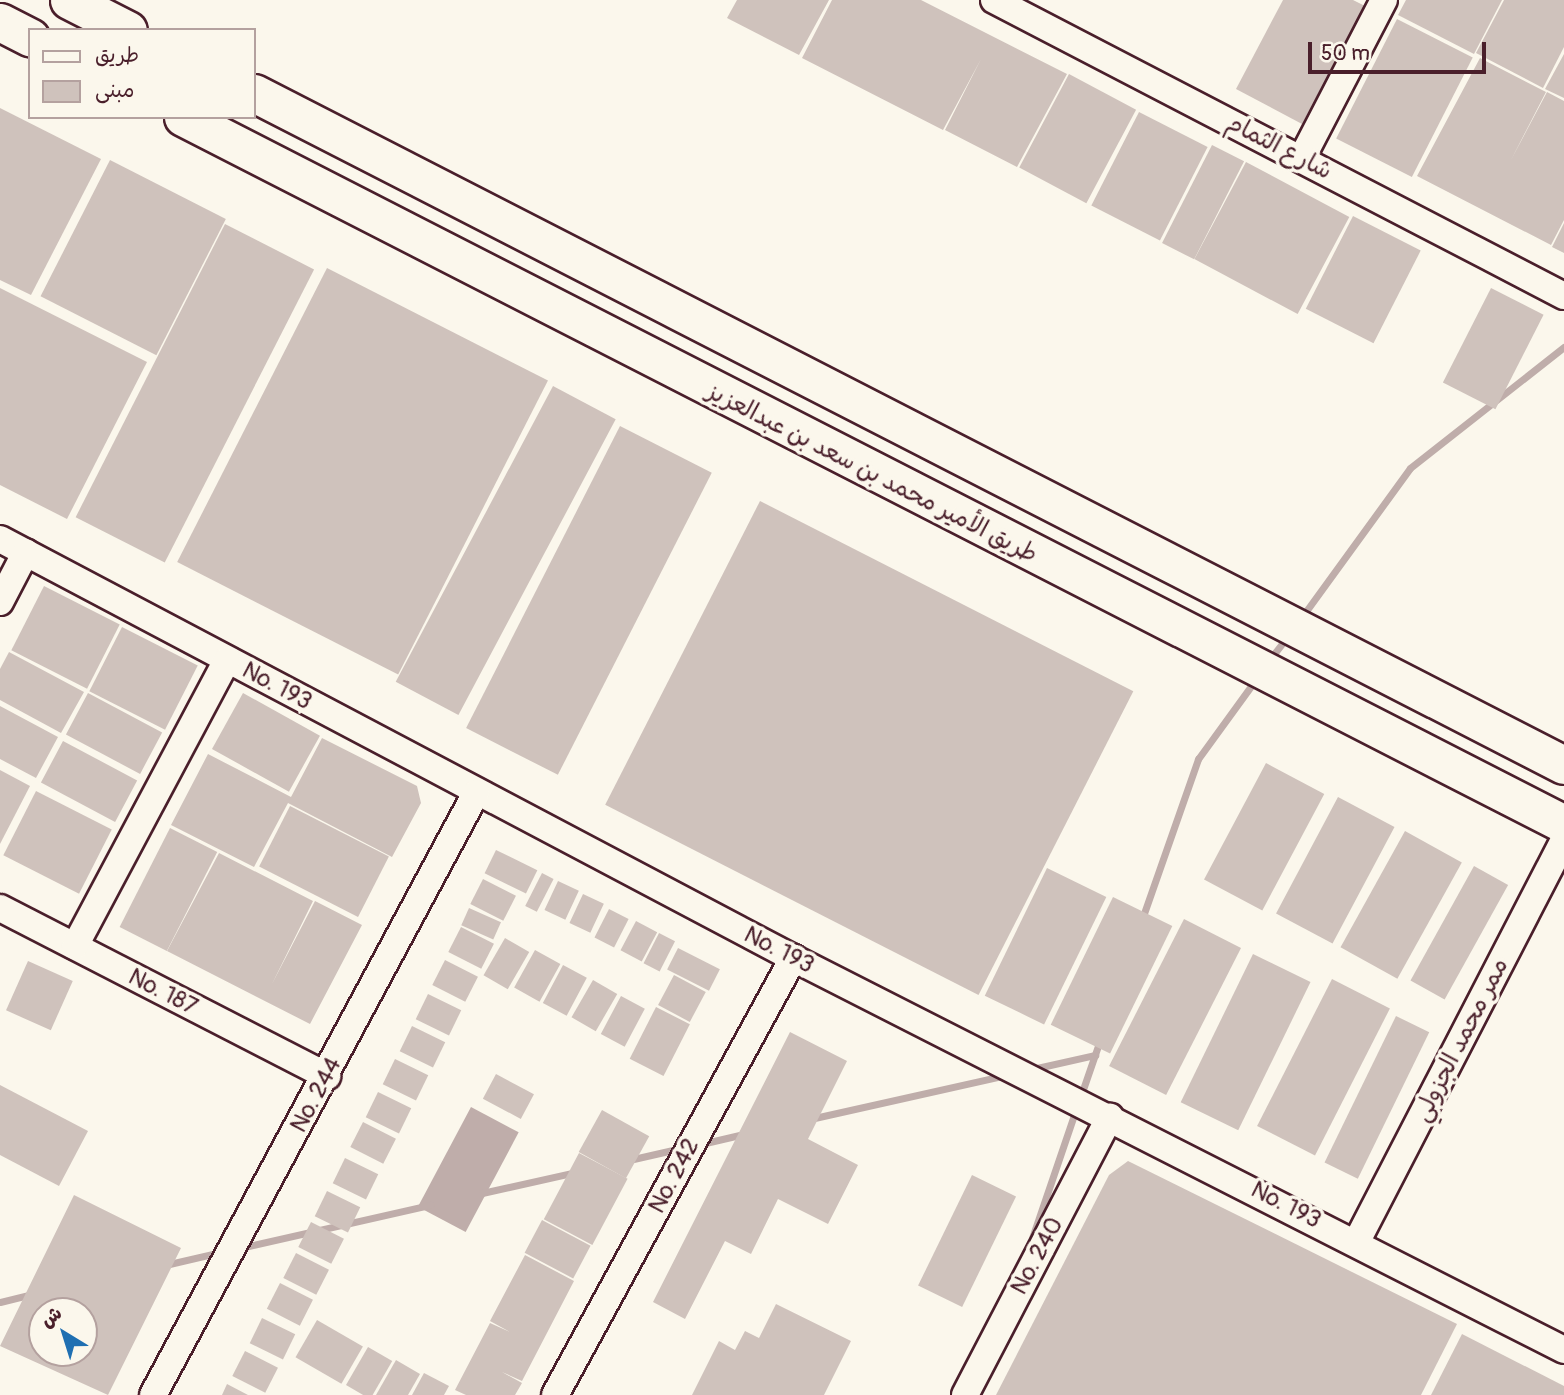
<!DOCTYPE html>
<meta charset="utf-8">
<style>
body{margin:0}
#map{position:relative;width:1564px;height:1395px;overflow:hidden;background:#fbf7ec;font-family:Pangolin,"Playpen Sans Arabic",sans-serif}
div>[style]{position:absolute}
.water>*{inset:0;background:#bfadaa;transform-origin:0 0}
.stream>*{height:7px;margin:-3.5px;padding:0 3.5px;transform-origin:3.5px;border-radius:3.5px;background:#bfadaa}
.building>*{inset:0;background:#cfc2bc;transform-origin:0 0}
.roads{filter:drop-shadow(2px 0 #4a1f2b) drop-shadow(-2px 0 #4a1f2b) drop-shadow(0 2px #4a1f2b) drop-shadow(0 -2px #4a1f2b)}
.street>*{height:26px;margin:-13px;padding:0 13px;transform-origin:13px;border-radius:13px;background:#fbf7ec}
.secondary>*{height:37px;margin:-18.5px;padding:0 18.5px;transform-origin:18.5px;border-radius:18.5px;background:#fbf7ec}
span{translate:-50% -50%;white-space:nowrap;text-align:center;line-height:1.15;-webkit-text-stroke:7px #fbf7ec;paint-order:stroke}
.street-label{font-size:24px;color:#4a1f2b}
.legend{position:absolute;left:28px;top:28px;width:228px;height:91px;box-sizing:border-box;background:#fbf7ec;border:2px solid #b4a19f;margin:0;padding:9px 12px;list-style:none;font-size:21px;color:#4a1f2b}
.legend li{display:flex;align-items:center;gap:14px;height:35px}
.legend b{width:35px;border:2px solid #b4a19f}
.north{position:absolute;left:28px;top:1297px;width:70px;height:70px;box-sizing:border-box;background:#fbf7ec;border:2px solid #b4a19f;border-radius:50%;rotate:322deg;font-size:19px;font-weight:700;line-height:28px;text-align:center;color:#4a1f2b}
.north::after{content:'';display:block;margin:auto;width:24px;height:32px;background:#1f6fb2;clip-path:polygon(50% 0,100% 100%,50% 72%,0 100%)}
.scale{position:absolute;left:1308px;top:42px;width:178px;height:32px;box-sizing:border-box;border:4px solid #4a1f2b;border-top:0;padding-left:9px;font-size:21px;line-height:24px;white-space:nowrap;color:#4a1f2b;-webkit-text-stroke:5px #fbf7ec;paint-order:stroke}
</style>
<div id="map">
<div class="water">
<div style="left:471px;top:1107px;width:54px;height:113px;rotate:28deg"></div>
</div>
<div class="stream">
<div style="left:1304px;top:614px;width:180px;rotate:-54deg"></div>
<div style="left:1410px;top:468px;width:196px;rotate:-38.2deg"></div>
<div style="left:1270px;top:659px;width:28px;rotate:-52deg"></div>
<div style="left:1142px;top:919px;width:170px;rotate:-70.7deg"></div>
<div style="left:1198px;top:759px;width:95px;rotate:-54deg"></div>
<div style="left:1028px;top:1070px;width:69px;rotate:-12.6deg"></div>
<div style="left:1080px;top:1098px;width:61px;rotate:-71deg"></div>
<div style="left:810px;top:1119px;width:202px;rotate:-12.6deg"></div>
<div style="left:701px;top:1144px;width:44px;rotate:-13.1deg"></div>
<div style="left:629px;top:1160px;width:54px;rotate:-12.8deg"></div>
<div style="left:482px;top:1193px;width:96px;rotate:-12.6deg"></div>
<div style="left:1029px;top:1247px;width:146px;rotate:-71.2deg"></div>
<div style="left:240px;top:1248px;width:195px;rotate:-12.8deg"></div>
<div style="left:165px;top:1265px;width:57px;rotate:-13.1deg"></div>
<div style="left:0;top:1302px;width:34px;rotate:-14deg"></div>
</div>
<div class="building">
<div style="clip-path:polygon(737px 0,829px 0,799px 55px,727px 18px)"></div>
<div style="clip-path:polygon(832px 0,921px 0,1067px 74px,1017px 167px,945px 130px,981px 59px,943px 130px,802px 58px)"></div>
<div style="clip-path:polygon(1283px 0,1353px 0,1365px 6px,1302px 124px,1236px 89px)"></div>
<div style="clip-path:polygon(1406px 0,1502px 0,1474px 54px,1398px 15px)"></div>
<div style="clip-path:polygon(1504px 0,1564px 0,1564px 47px,1543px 88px,1476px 53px)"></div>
<div style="left:1397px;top:19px;width:85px;height:134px;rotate:27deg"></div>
<div style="clip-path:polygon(1564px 54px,1564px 98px,1545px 89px)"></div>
<div style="clip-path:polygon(1480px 58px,1546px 92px,1511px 160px,1547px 92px,1564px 101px,1564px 220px,1551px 245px,1417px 176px)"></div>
<div style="left:1069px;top:74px;width:76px;height:106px;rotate:28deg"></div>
<div style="clip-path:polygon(0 108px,101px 159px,31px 295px,0 280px)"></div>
<div style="left:1139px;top:112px;width:77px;height:105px;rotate:27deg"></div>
<div style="left:1212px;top:145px;width:36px;height:110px;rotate:27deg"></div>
<div style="left:110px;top:160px;width:130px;height:153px;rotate:27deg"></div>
<div style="left:1246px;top:162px;width:117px;height:110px;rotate:28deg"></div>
<div style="left:1353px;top:216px;width:76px;height:104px;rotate:27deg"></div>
<div style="clip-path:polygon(1564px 223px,1564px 253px,1552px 247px)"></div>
<div style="left:225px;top:224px;width:100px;height:329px;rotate:27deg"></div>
<div style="left:327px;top:268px;width:248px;height:330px;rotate:27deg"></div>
<div style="clip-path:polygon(0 288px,147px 362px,67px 519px,0 485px)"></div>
<div style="left:1491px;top:288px;width:59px;height:106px;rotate:27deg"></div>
<div style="left:553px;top:386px;width:71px;height:335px;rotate:28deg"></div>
<div style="left:620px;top:426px;width:103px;height:339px;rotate:27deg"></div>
<div style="left:760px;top:501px;width:419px;height:341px;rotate:27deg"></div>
<div style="left:44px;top:586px;width:85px;height:72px;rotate:27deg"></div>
<div style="left:122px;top:627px;width:85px;height:72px;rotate:27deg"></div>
<div style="clip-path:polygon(9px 652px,84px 692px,61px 733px,0 700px,0 669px)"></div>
<div style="left:88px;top:693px;width:84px;height:47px;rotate:28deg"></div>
<div style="left:243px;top:693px;width:88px;height:64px;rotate:29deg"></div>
<div style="clip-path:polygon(0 706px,58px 737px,36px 778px,0 759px)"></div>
<div style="clip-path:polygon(322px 738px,417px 786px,421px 803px,392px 857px,288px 803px,254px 867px,171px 825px,208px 754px,291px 797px)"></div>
<div style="left:63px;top:741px;width:84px;height:47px;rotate:28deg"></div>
<div style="left:1266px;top:763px;width:66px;height:132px;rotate:28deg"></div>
<div style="clip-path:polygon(0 770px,30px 786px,0 844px)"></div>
<div style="left:36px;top:791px;width:85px;height:72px;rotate:27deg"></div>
<div style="left:1338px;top:797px;width:64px;height:132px;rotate:28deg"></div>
<div style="left:290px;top:806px;width:111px;height:68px;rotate:27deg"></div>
<div style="left:170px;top:828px;width:53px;height:111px;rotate:27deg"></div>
<div style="left:1405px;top:831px;width:65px;height:133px;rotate:29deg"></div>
<div style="left:496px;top:850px;width:46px;height:26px;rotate:26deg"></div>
<div style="clip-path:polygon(219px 853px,313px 901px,272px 984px,315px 901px,362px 925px,310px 1024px,167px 951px)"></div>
<div style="left:1474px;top:866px;width:39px;height:131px;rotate:29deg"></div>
<div style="left:1047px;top:868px;width:66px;height:142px;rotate:26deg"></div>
<div style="left:542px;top:873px;width:13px;height:37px;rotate:27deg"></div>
<div style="left:483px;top:879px;width:37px;height:28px;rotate:27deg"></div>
<div style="left:558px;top:881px;width:23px;height:32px;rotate:25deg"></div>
<div style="left:583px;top:894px;width:23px;height:32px;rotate:25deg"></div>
<div style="left:1113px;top:897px;width:66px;height:142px;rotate:26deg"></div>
<div style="left:469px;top:908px;width:35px;height:19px;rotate:24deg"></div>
<div style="left:609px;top:909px;width:22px;height:32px;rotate:27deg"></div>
<div style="left:1184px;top:919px;width:64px;height:165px;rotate:27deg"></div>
<div style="left:636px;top:921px;width:24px;height:33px;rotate:28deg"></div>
<div style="left:461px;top:927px;width:37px;height:28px;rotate:27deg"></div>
<div style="left:659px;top:933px;width:18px;height:34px;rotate:27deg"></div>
<div style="left:505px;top:938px;width:28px;height:43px;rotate:30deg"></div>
<div style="left:678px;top:948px;width:47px;height:24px;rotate:27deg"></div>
<div style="left:535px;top:950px;width:29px;height:43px;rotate:29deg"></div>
<div style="left:1253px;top:954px;width:64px;height:165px;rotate:26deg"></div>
<div style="left:445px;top:960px;width:37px;height:28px;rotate:27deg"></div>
<div style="left:28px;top:961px;width:49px;height:54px;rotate:24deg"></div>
<div style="left:563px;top:965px;width:27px;height:43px;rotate:28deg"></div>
<div style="left:674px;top:975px;width:36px;height:34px;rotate:28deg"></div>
<div style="left:1332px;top:979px;width:65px;height:165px;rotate:27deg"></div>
<div style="left:593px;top:980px;width:28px;height:43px;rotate:30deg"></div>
<div style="left:428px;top:994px;width:37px;height:28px;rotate:26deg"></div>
<div style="left:621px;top:996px;width:27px;height:43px;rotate:28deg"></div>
<div style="left:656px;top:1007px;width:38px;height:58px;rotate:27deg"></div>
<div style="left:1396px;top:1016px;width:37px;height:163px;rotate:26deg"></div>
<div style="left:412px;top:1026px;width:37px;height:28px;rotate:26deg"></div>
<div style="clip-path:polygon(790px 1032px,847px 1061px,808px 1139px,858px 1165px,828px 1224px,778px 1199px,751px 1254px,725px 1241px,685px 1319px,653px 1302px)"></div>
<div style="left:395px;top:1059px;width:37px;height:28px;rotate:26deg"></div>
<div style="left:496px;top:1074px;width:43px;height:28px;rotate:28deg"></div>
<div style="clip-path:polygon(0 1085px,88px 1131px,59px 1186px,0 1155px)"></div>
<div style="left:378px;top:1092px;width:37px;height:28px;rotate:26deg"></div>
<div style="left:602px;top:1110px;width:54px;height:48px;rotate:29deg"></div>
<div style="left:363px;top:1122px;width:37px;height:28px;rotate:27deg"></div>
<div style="left:579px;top:1153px;width:55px;height:75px;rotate:28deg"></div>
<div style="left:345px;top:1158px;width:37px;height:28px;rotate:26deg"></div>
<div style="clip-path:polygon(1128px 1161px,1457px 1324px,1421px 1395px,996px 1395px,1109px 1175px)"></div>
<div style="left:972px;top:1175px;width:49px;height:123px;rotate:26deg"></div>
<div style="left:327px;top:1191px;width:37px;height:28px;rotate:26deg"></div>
<div style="clip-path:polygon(evenodd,74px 1195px,181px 1248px,108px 1395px,0 1346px,74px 1195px,42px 1311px,84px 1311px,84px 1353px,42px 1353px,42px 1311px)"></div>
<div style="left:542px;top:1220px;width:55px;height:37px;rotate:28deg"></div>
<div style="left:311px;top:1222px;width:37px;height:28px;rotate:27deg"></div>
<div style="left:296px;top:1253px;width:37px;height:28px;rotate:27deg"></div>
<div style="clip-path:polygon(525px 1255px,574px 1281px,522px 1381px,502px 1372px,522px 1383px,515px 1395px,466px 1395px,455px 1390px,490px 1323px,510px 1332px,490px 1321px)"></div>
<div style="left:280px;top:1283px;width:37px;height:29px;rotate:27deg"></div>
<div style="clip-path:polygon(776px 1304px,851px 1341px,824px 1395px,692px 1395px,719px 1341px,735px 1350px,745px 1331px,759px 1338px)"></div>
<div style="left:262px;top:1318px;width:37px;height:28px;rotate:26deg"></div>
<div style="left:317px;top:1320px;width:53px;height:43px;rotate:30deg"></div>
<div style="clip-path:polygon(1462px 1334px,1564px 1386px,1564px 1395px,1431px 1395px)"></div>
<div style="left:368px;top:1347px;width:28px;height:44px;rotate:30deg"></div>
<div style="left:245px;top:1351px;width:37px;height:28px;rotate:27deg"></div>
<div style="clip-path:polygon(396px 1360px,420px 1374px,408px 1395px,376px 1395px)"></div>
<div style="clip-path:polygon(424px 1373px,449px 1386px,444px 1395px,412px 1395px)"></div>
<div style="clip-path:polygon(227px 1384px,248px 1395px,222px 1395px)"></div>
</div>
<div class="roads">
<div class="street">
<div style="left:994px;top:0;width:642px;rotate:27.44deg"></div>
<div style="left:1302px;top:158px;width:178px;rotate:-62.6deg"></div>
<div style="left:0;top:539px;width:897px;rotate:27.85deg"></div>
<div style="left:793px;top:958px;width:865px;rotate:26.95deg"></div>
<div style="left:0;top:602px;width:56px;rotate:-62.5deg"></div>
<div style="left:0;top:908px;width:368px;rotate:27.2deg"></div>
<div style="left:75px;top:946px;width:324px;rotate:-62deg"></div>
<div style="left:1357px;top:1241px;width:451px;rotate:-62.7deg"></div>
<div style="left:153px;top:1395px;width:683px;rotate:-61.78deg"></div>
<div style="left:555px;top:1395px;width:498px;rotate:-61.4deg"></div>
<div style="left:965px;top:1395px;width:314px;rotate:-62.5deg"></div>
</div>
<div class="secondary">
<div style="left:69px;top:0;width:66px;rotate:27deg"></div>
<div style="left:0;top:22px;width:34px;rotate:27deg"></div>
<div style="left:254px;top:93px;width:1472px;rotate:27.16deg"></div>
<div style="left:183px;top:117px;width:1551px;rotate:27.11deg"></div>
</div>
</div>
<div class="street-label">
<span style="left:1279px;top:147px;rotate:27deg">شارع الثمام</span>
<span style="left:872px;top:473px;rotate:27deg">طريق الأمير محمد بن سعد بن عبدالعزيز</span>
<span style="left:277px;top:686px;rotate:28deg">No. 193</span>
<span style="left:779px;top:950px;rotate:27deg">No. 193</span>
<span style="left:163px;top:992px;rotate:27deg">No. 187</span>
<span style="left:1461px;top:1040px;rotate:-63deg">ممر محمد الجزولي</span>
<span style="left:316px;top:1095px;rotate:-62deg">No. 244</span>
<span style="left:674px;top:1176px;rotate:-62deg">No. 242</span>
<span style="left:1286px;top:1205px;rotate:27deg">No. 193</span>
<span style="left:1037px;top:1256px;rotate:-62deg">No. 240</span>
</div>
<ul class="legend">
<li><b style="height:9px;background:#fbf7ec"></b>طريق</li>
<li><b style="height:19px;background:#cfc2bc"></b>مبنى</li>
</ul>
<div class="north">ش</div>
<div class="scale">50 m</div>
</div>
